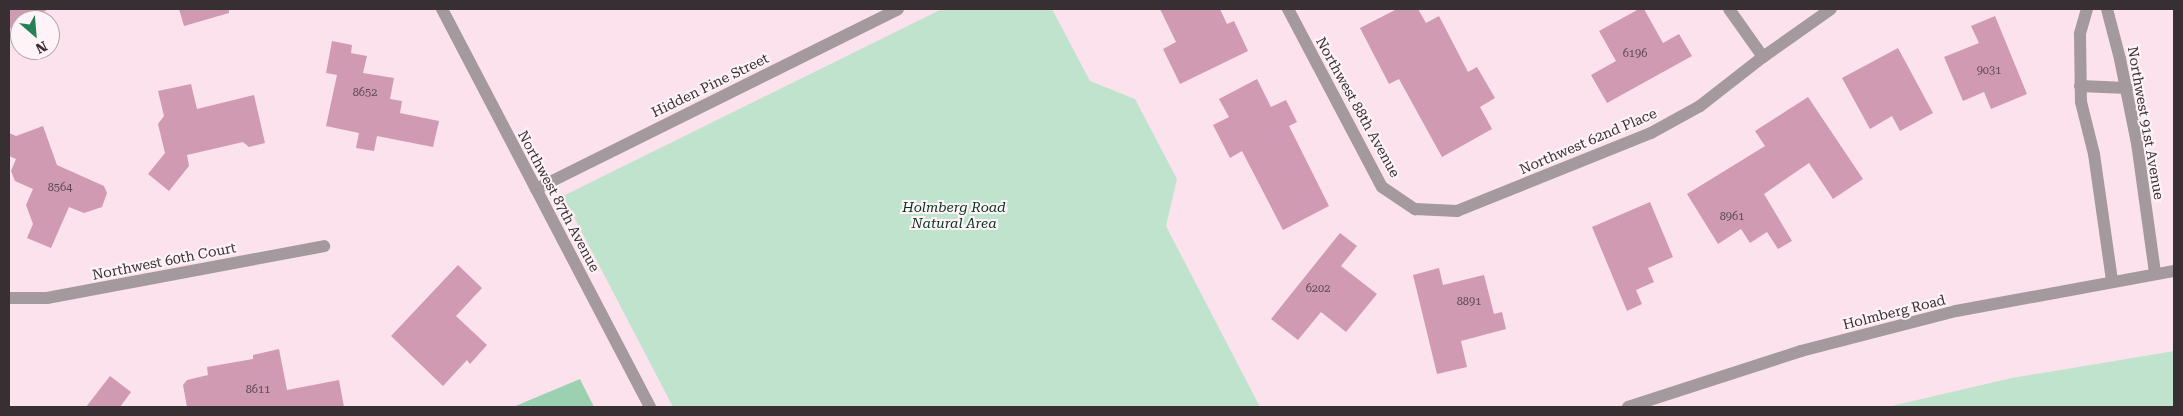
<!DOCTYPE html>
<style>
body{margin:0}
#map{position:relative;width:2183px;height:416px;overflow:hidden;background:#fce2ed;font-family:"Roboto Serif",serif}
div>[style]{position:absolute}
.green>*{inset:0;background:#c0e3cd}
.water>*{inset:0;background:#9bd1b1}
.building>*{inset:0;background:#d09ab2}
.minor>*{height:12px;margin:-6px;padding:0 6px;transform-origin:6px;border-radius:6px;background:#a4999d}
span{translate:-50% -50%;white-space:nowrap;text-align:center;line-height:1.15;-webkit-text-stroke:4px #fef4f8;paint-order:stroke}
.number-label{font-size:11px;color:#5e4a53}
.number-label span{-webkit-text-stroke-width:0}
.street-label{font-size:14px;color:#382f33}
.park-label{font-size:14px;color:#05331e;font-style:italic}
.frame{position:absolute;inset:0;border:10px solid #382f33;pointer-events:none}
.north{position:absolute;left:10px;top:10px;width:50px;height:50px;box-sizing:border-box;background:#fef4f8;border:1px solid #afa5a9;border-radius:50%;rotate:153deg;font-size:14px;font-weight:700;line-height:20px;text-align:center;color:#382f33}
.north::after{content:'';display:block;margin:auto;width:18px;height:22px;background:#278156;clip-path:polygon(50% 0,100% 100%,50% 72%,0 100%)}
</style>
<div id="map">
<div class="green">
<div style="clip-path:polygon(942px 9px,1052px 9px,1090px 81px,1135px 99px,1177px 179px,1166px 226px,1260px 407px,673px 407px,563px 196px)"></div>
<div style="clip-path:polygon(2174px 351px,2174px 407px,1887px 407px,2012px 378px)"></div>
</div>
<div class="water">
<div style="clip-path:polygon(580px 379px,594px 407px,513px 407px)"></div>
</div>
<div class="building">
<div style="clip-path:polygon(9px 9px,49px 9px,27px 20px,20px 20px,20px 23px,9px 29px)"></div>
<div style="clip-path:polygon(179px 9px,229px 9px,229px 13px,184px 26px)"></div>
<div style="clip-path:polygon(1160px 9px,1220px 9px,1227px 24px,1234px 21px,1248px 51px,1180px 84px,1163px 49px,1176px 42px)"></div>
<div style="clip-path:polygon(1397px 9px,1418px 9px,1426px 23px,1439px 16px,1468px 72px,1477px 67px,1495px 98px,1480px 107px,1492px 129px,1442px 157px,1399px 79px,1389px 84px,1360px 28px)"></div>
<div style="clip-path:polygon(1639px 9px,1644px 9px,1663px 43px,1679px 34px,1692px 56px,1607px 103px,1591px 75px,1616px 61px,1599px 31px)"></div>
<div style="clip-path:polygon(1995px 16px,2027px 94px,1991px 109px,1984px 92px,1963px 101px,1944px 57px,1979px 43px,1971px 26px)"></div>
<div style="clip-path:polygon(332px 41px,352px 45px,351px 53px,367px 56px,363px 73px,394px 78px,390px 99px,402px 101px,400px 113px,439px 121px,433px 147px,377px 136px,374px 151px,356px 148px,359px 133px,326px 126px,337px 75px,326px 73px)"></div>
<div style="clip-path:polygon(1898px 48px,1933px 113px,1900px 131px,1892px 116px,1870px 129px,1842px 78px)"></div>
<div style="clip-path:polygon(1257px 79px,1271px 107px,1286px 100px,1297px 122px,1289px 126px,1329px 206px,1283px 230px,1242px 151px,1230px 158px,1213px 125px,1229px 117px,1219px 99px)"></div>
<div style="clip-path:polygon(191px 84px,197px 109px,254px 95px,265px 143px,249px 147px,243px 142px,187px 155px,189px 166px,169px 191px,148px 174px,165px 153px,158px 124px,164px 116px,158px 91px)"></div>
<div style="clip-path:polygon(1808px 97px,1863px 179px,1833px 199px,1809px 163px,1764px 194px,1792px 241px,1778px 249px,1767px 232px,1750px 243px,1741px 229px,1718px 244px,1687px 194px,1765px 146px,1755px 131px)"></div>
<div style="clip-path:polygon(43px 126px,57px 165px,104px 186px,107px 193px,102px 207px,84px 213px,69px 207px,51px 248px,27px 238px,33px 224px,26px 205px,33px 189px,15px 181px,11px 171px,16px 159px,9px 156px,9px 133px,16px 136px)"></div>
<div style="clip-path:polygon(1650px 202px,1673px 257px,1648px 268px,1654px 282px,1636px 290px,1642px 304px,1627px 311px,1592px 227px)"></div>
<div style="clip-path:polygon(1340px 233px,1357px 246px,1341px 266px,1377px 294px,1346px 332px,1321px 312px,1298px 340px,1271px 319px)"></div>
<div style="clip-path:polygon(458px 265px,482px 288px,456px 316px,487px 345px,470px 364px,467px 360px,443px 386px,391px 336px)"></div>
<div style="clip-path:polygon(1439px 268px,1443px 285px,1484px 275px,1494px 314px,1502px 312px,1506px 329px,1461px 341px,1467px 367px,1437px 374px,1413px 275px)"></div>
<div style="clip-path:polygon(279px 349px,287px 390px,339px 380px,344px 407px,187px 407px,183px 385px,187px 380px,208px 375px,207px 367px,253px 359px,253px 355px)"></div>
<div style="clip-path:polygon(110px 376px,131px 392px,120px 407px,86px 407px)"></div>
</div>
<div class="minor">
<div style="left:442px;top:9px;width:449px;rotate:62.4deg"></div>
<div style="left:1288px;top:9px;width:201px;rotate:62.2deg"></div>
<div style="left:1382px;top:187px;width:40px;rotate:34deg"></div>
<div style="left:1415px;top:209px;width:42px;rotate:2.7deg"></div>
<div style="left:1457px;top:211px;width:209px;rotate:-21.9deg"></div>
<div style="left:1651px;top:133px;width:56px;rotate:-28.9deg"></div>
<div style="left:1700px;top:106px;width:80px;rotate:-37.9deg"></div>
<div style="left:1763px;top:57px;width:83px;rotate:-35.2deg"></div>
<div style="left:1729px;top:9px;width:59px;rotate:54.7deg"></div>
<div style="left:2087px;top:9px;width:26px;rotate:106deg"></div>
<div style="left:2080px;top:34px;width:68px;rotate:89.2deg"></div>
<div style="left:2081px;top:102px;width:54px;rotate:76deg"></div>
<div style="left:2094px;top:154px;width:128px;rotate:81.9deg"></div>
<div style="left:2107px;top:9px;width:52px;rotate:75.4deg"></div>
<div style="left:2120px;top:59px;width:86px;rotate:78.6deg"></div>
<div style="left:2137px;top:143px;width:131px;rotate:82.1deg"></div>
<div style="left:2080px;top:86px;width:47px;rotate:2.4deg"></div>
<div style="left:536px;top:189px;width:404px;rotate:-26.4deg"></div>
<div style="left:9px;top:298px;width:38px"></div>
<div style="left:47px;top:298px;width:282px;rotate:-10.6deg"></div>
<div style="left:1628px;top:407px;width:182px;rotate:-17.9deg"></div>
<div style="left:1801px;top:351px;width:160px;rotate:-14.5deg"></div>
<div style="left:1956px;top:311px;width:222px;rotate:-10.4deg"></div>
</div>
<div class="number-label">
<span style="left:1635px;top:54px">6196</span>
<span style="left:1989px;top:71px">9031</span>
<span style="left:365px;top:93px">8652</span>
<span style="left:60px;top:188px">8564</span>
<span style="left:1732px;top:217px">8961</span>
<span style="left:1318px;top:289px">6202</span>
<span style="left:1469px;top:302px">8891</span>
<span style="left:258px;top:390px">8611</span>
</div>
<div class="street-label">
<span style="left:710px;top:85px;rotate:-26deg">Hidden Pine Street</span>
<span style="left:1358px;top:107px;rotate:61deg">Northwest 88th Avenue</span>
<span style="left:2146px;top:123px;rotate:80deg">Northwest 91st Avenue</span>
<span style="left:1588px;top:141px;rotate:-23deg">Northwest 62nd Place</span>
<span style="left:559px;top:201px;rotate:62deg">Northwest 87th Avenue</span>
<span style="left:164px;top:261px;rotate:-11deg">Northwest 60th Court</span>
<span style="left:1894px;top:312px;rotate:-14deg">Holmberg Road</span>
</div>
<div class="park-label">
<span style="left:954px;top:215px">Holmberg Road<br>Natural Area</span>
</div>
<div class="frame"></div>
<div class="north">N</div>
</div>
